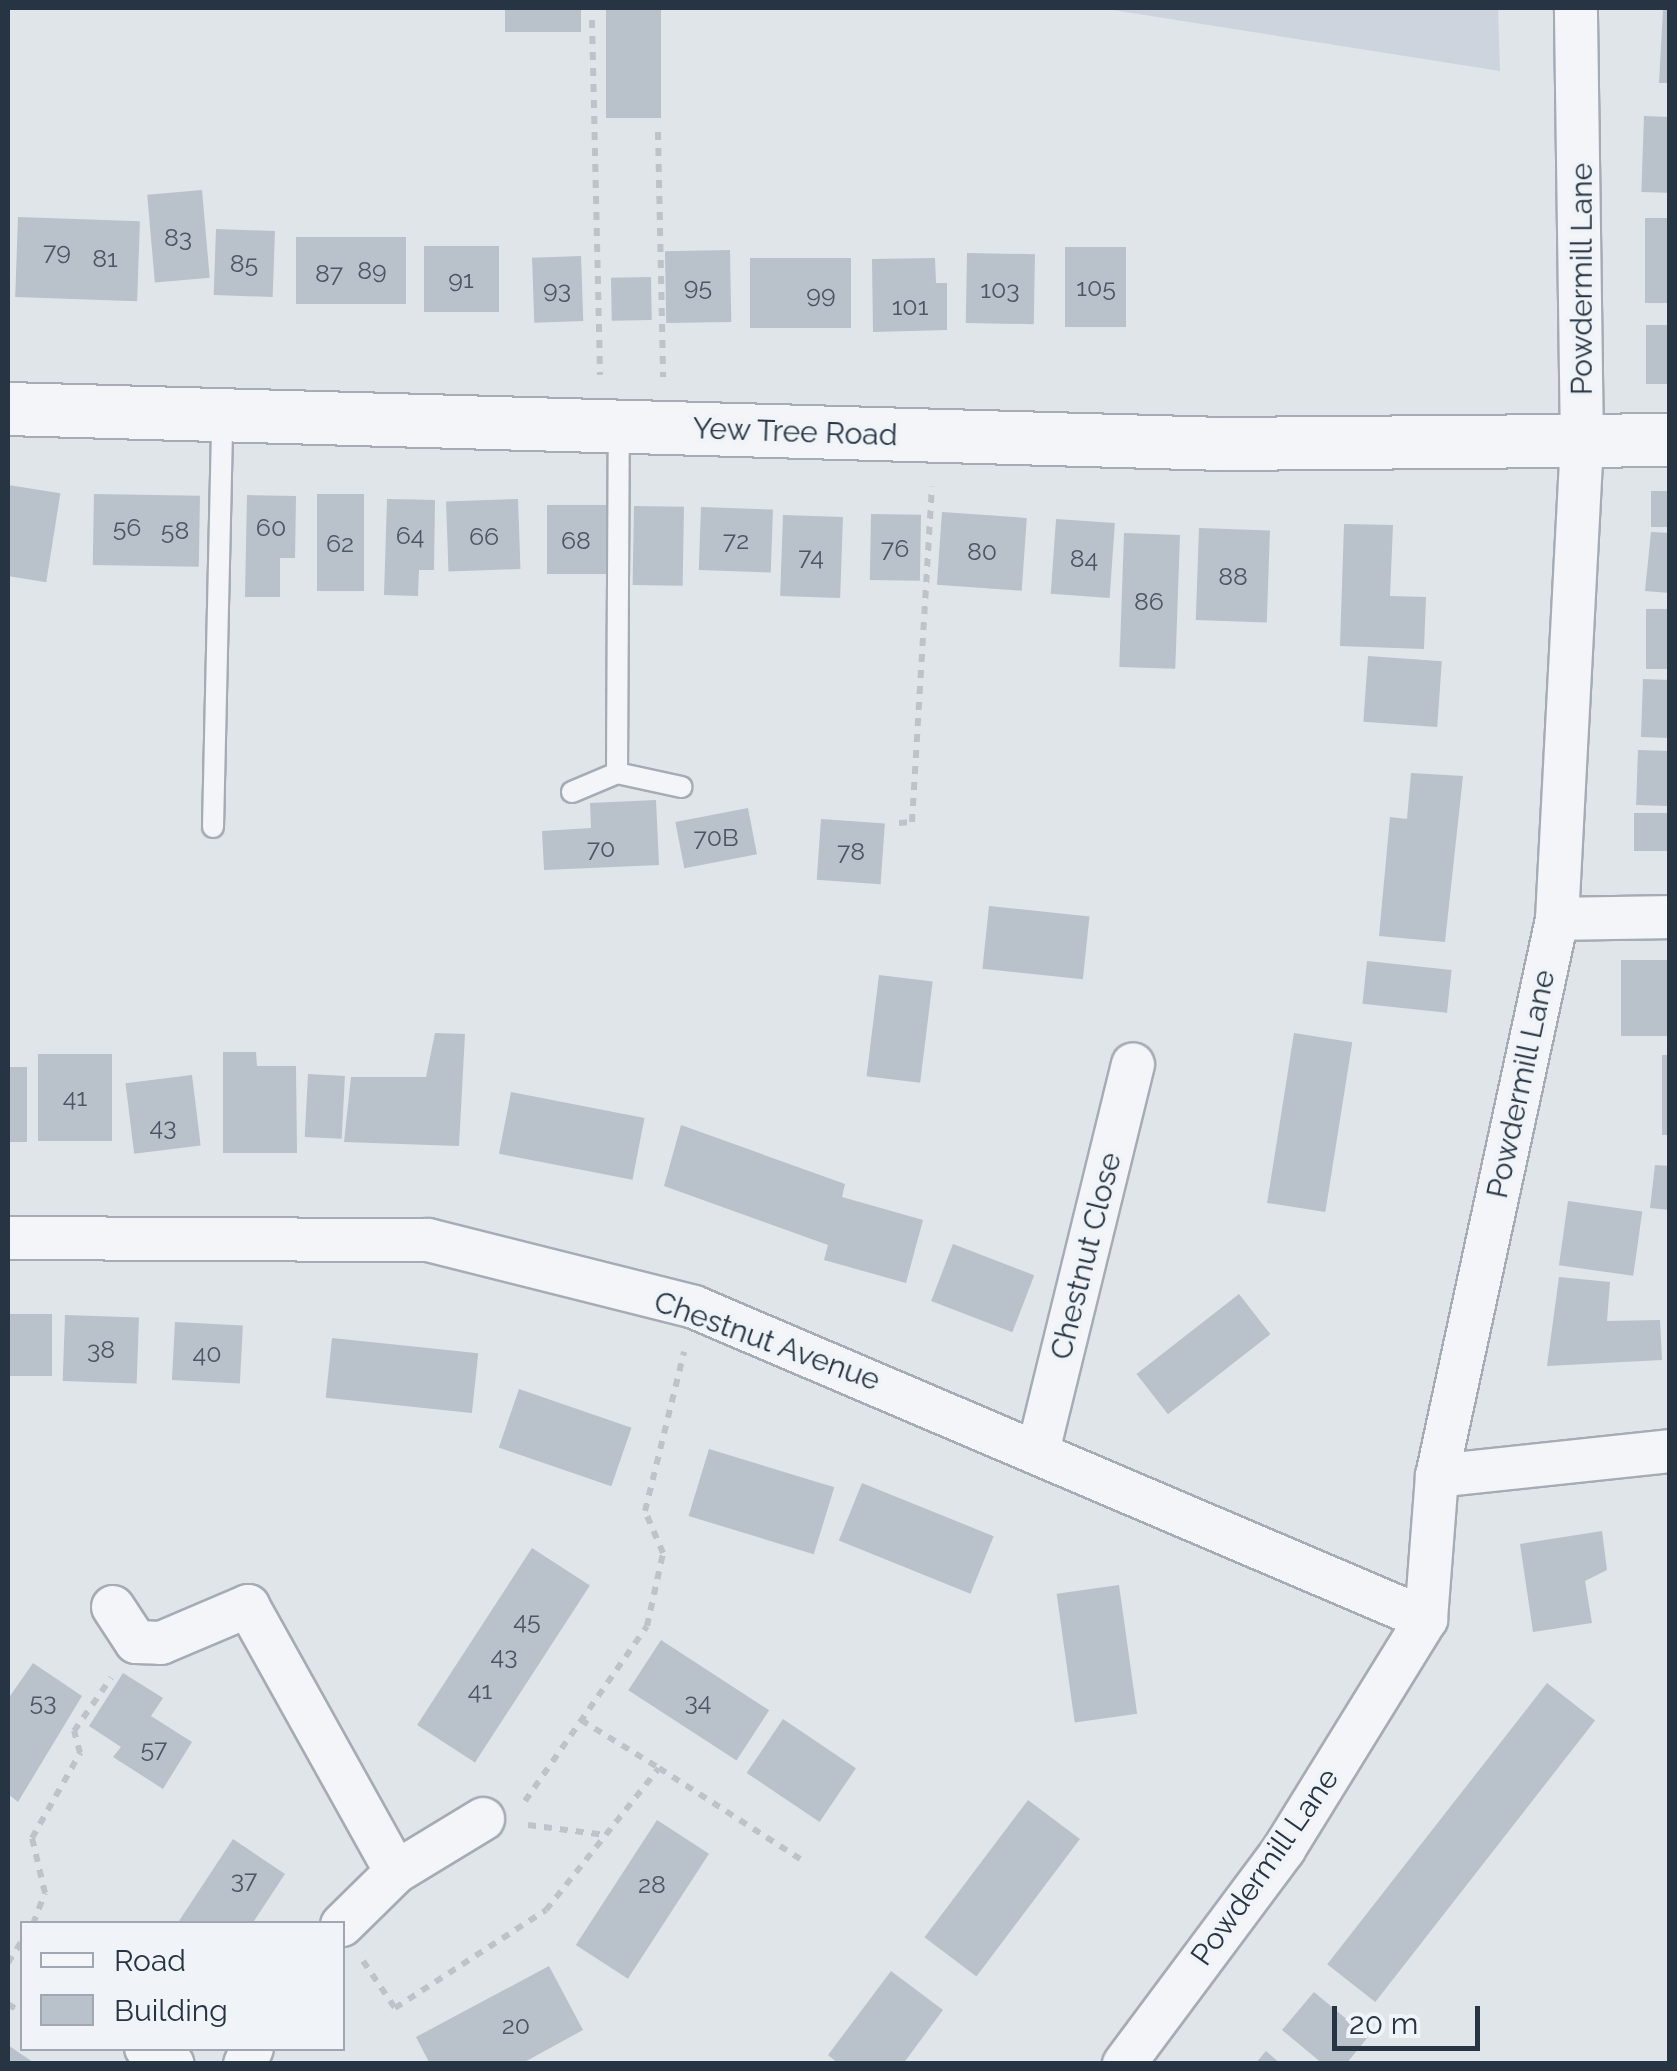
<!DOCTYPE html>
<style>
body{margin:0}
#map{position:relative;width:1677px;height:2071px;overflow:hidden;background:#e0e5ea;font-family:Raleway,sans-serif}
div>[style]{position:absolute}
.built>*{inset:0;background:#ced4dd}
.building>*{inset:0;background:#b9c1cb;transform-origin:0 0}
.path>*{height:6px;margin-top:-3px;transform-origin:0;background:repeating-linear-gradient(90deg,#bec3c9 0 8px,transparent 0 16px)}
.roads{filter:drop-shadow(2px 0 #a5acb5) drop-shadow(-2px 0 #a5acb5) drop-shadow(0 2px #a5acb5) drop-shadow(0 -2px #a5acb5)}
.service>*{height:20px;margin:-10px;padding:0 10px;transform-origin:10px;border-radius:10px;background:#f3f5f8}
.minor>*{height:42px;margin:-21px;padding:0 21px;transform-origin:21px;border-radius:21px;background:#f3f5f8}
.tertiary>*{height:52px;margin:-26px;padding:0 26px;transform-origin:26px;border-radius:26px;background:#f3f5f8}
span{translate:-50% -50%;white-space:nowrap;text-align:center;line-height:1.15;-webkit-text-stroke:8px #f0f4f8;paint-order:stroke}
.number-label{font-size:25px;color:#4c5765}
.number-label span{-webkit-text-stroke-width:0}
.street-label{font-size:30px;color:#273443}
.frame{position:absolute;inset:0;border:10px solid #273443;pointer-events:none}
.legend{position:absolute;left:20px;top:1921px;width:325px;height:130px;box-sizing:border-box;background:#f0f4f8;border:2px solid #a0a7b0;margin:0;padding:12px 18px;list-style:none;font-size:30px;color:#273443}
.legend li{display:flex;align-items:center;gap:20px;height:50px}
.legend b{width:50px;border:2px solid #a0a7b0}
.scale{position:absolute;left:1332px;top:2006px;width:148px;height:45px;box-sizing:border-box;border:5px solid #273443;border-top:0;padding-left:12px;font-size:30px;line-height:35px;white-space:nowrap;color:#273443;-webkit-text-stroke:8px #f0f4f8;paint-order:stroke}
</style>
<div id="map">
<div class="built">
<div style="clip-path:polygon(1100px 8px,1498px 8px,1500px 71px)"></div>
</div>
<div class="building">
<div style="left:505px;top:8px;width:76px;height:24px"></div>
<div style="left:606px;top:8px;width:55px;height:110px"></div>
<div style="clip-path:polygon(1663px 10px,1670px 10px,1670px 83px,1659px 83px)"></div>
<div style="left:1644px;top:116px;width:26px;height:76px;rotate:2deg"></div>
<div style="left:202px;top:190px;width:88px;height:55px;rotate:85deg"></div>
<div style="left:18px;top:217px;width:122px;height:80px;rotate:2deg"></div>
<div style="left:1670px;top:218px;width:85px;height:25px;rotate:90deg"></div>
<div style="left:216px;top:229px;width:59px;height:66px;rotate:2deg"></div>
<div style="left:406px;top:237px;width:67px;height:110px;rotate:90deg"></div>
<div style="left:424px;top:246px;width:75px;height:66px"></div>
<div style="left:1065px;top:247px;width:61px;height:80px"></div>
<div style="left:730px;top:250px;width:72px;height:65px;rotate:89deg"></div>
<div style="left:967px;top:253px;width:68px;height:70px;rotate:1deg"></div>
<div style="left:581px;top:256px;width:65px;height:49px;rotate:88deg"></div>
<div style="left:750px;top:258px;width:101px;height:70px"></div>
<div style="clip-path:polygon(935px 258px,936px 283px,947px 283px,947px 330px,873px 332px,872px 259px)"></div>
<div style="left:651px;top:277px;width:43px;height:40px;rotate:89deg"></div>
<div style="left:1670px;top:325px;width:59px;height:24px;rotate:90deg"></div>
<div style="left:8px;top:485px;width:53px;height:90px;rotate:9deg"></div>
<div style="left:1651px;top:491px;width:19px;height:36px"></div>
<div style="left:94px;top:494px;width:106px;height:71px;rotate:1deg"></div>
<div style="left:317px;top:494px;width:47px;height:97px"></div>
<div style="clip-path:polygon(247px 495px,296px 496px,295px 558px,280px 558px,280px 597px,245px 597px)"></div>
<div style="clip-path:polygon(387px 499px,435px 500px,434px 570px,419px 570px,418px 596px,384px 595px)"></div>
<div style="left:518px;top:499px;width:70px;height:72px;rotate:88deg"></div>
<div style="left:547px;top:505px;width:59px;height:69px"></div>
<div style="left:634px;top:506px;width:50px;height:79px;rotate:1deg"></div>
<div style="left:701px;top:507px;width:72px;height:63px;rotate:2deg"></div>
<div style="left:942px;top:512px;width:85px;height:73px;rotate:4deg"></div>
<div style="left:871px;top:514px;width:50px;height:66px;rotate:1deg"></div>
<div style="left:783px;top:515px;width:60px;height:81px;rotate:2deg"></div>
<div style="left:1056px;top:519px;width:59px;height:75px;rotate:4deg"></div>
<div style="clip-path:polygon(1344px 524px,1393px 525px,1390px 596px,1426px 597px,1424px 649px,1340px 646px)"></div>
<div style="left:1199px;top:528px;width:71px;height:92px;rotate:2deg"></div>
<div style="clip-path:polygon(1651px 532px,1670px 533px,1670px 593px,1645px 591px)"></div>
<div style="left:1124px;top:533px;width:56px;height:134px;rotate:2deg"></div>
<div style="left:1646px;top:609px;width:24px;height:60px"></div>
<div style="left:1368px;top:656px;width:74px;height:66px;rotate:4deg"></div>
<div style="left:1643px;top:679px;width:27px;height:58px;rotate:2deg"></div>
<div style="left:1638px;top:750px;width:32px;height:55px;rotate:2deg"></div>
<div style="clip-path:polygon(1411px 773px,1463px 776px,1445px 942px,1379px 936px,1390px 817px,1407px 819px)"></div>
<div style="clip-path:polygon(656px 800px,659px 865px,544px 870px,542px 831px,591px 828px,590px 803px)"></div>
<div style="left:748px;top:808px;width:47px;height:74px;rotate:79deg"></div>
<div style="left:1634px;top:813px;width:36px;height:38px"></div>
<div style="left:821px;top:819px;width:64px;height:61px;rotate:4deg"></div>
<div style="left:989px;top:906px;width:101px;height:63px;rotate:6deg"></div>
<div style="left:1670px;top:960px;width:76px;height:49px;rotate:90deg"></div>
<div style="left:1367px;top:961px;width:85px;height:43px;rotate:6deg"></div>
<div style="left:879px;top:975px;width:54px;height:102px;rotate:7deg"></div>
<div style="clip-path:polygon(435px 1033px,465px 1034px,459px 1146px,344px 1142px,351px 1077px,426px 1077px)"></div>
<div style="left:1294px;top:1033px;width:59px;height:172px;rotate:9deg"></div>
<div style="clip-path:polygon(223px 1052px,256px 1052px,257px 1066px,296px 1066px,297px 1153px,223px 1153px)"></div>
<div style="left:38px;top:1054px;width:74px;height:87px"></div>
<div style="left:1662px;top:1055px;width:8px;height:80px"></div>
<div style="left:8px;top:1067px;width:19px;height:75px"></div>
<div style="left:308px;top:1074px;width:37px;height:63px;rotate:3deg"></div>
<div style="left:192px;top:1075px;width:71px;height:67px;rotate:83deg"></div>
<div style="left:511px;top:1092px;width:136px;height:63px;rotate:11deg"></div>
<div style="clip-path:polygon(681px 1125px,845px 1184px,842px 1197px,923px 1220px,906px 1283px,824px 1260px,828px 1245px,664px 1186px)"></div>
<div style="clip-path:polygon(1655px 1165px,1670px 1166px,1670px 1210px,1650px 1208px)"></div>
<div style="left:1568px;top:1201px;width:75px;height:65px;rotate:8deg"></div>
<div style="left:953px;top:1244px;width:87px;height:61px;rotate:21deg"></div>
<div style="clip-path:polygon(1559px 1277px,1610px 1282px,1607px 1321px,1660px 1320px,1662px 1360px,1547px 1366px)"></div>
<div style="left:1239px;top:1294px;width:51px;height:130px;rotate:52deg"></div>
<div style="left:8px;top:1314px;width:44px;height:62px"></div>
<div style="left:65px;top:1315px;width:74px;height:66px;rotate:2deg"></div>
<div style="left:175px;top:1322px;width:68px;height:58px;rotate:3deg"></div>
<div style="left:332px;top:1338px;width:147px;height:60px;rotate:6deg"></div>
<div style="left:519px;top:1389px;width:119px;height:62px;rotate:19deg"></div>
<div style="left:709px;top:1449px;width:131px;height:70px;rotate:17deg"></div>
<div style="left:862px;top:1483px;width:142px;height:62px;rotate:22deg"></div>
<div style="clip-path:polygon(1602px 1531px,1607px 1570px,1585px 1581px,1592px 1623px,1533px 1632px,1520px 1544px)"></div>
<div style="left:532px;top:1548px;width:69px;height:211px;rotate:33deg"></div>
<div style="left:1119px;top:1585px;width:130px;height:63px;rotate:82deg"></div>
<div style="left:661px;top:1640px;width:129px;height:60px;rotate:33deg"></div>
<div style="clip-path:polygon(33px 1663px,82px 1696px,18px 1802px,8px 1794px,8px 1699px)"></div>
<div style="clip-path:polygon(123px 1673px,163px 1698px,151px 1716px,192px 1742px,163px 1789px,113px 1757px,121px 1747px,89px 1726px)"></div>
<div style="left:1547px;top:1683px;width:61px;height:357px;rotate:38deg"></div>
<div style="left:783px;top:1719px;width:88px;height:65px;rotate:34deg"></div>
<div style="left:1028px;top:1800px;width:65px;height:172px;rotate:37deg"></div>
<div style="left:657px;top:1820px;width:62px;height:149px;rotate:33deg"></div>
<div style="clip-path:polygon(233px 1839px,285px 1874px,252px 1924px,177px 1924px)"></div>
<div style="clip-path:polygon(549px 1966px,583px 2030px,521px 2064px,430px 2064px,416px 2037px)"></div>
<div style="clip-path:polygon(891px 1971px,943px 2010px,903px 2064px,839px 2064px,828px 2055px)"></div>
<div style="clip-path:polygon(1314px 1992px,1368px 2037px,1346px 2064px,1323px 2064px,1282px 2030px)"></div>
<div style="clip-path:polygon(8px 2045px,24px 2056px,36px 2064px,8px 2064px)"></div>
<div style="clip-path:polygon(1266px 2051px,1281px 2064px,1255px 2064px)"></div>
</div>
<div class="path">
<div style="left:592px;top:20px;width:355px;rotate:88.7deg"></div>
<div style="left:658px;top:132px;width:245px;rotate:88.8deg"></div>
<div style="left:899px;top:823px;width:13px;rotate:-4deg"></div>
<div style="left:912px;top:822px;width:336px;rotate:-86.6deg"></div>
<div style="left:581px;top:1720px;width:92px;rotate:31.6deg"></div>
<div style="left:525px;top:1801px;width:213px;rotate:-55.1deg"></div>
<div style="left:647px;top:1626px;width:75px;rotate:-77.6deg"></div>
<div style="left:663px;top:1553px;width:46px;rotate:-113.2deg"></div>
<div style="left:645px;top:1511px;width:164px;rotate:-76.2deg"></div>
<div style="left:528px;top:1825px;width:78px;rotate:7.4deg"></div>
<div style="left:33px;top:1924px;width:33px;rotate:-69deg"></div>
<div style="left:45px;top:1893px;width:57px;rotate:-103.3deg"></div>
<div style="left:32px;top:1838px;width:98px;rotate:-60.5deg"></div>
<div style="left:80px;top:1753px;width:23px;rotate:-105deg"></div>
<div style="left:74px;top:1731px;width:65px;rotate:-55.1deg"></div>
<div style="left:363px;top:1961px;width:57px;rotate:55.8deg"></div>
<div style="left:395px;top:2008px;width:180px;rotate:-33deg"></div>
<div style="left:546px;top:1910px;width:181px;rotate:-51.5deg"></div>
<div style="left:659px;top:1768px;width:168px;rotate:32.8deg"></div>
<div style="left:8px;top:1963px;width:26px;rotate:-58deg"></div>
<div style="left:8px;top:2004px;width:17px;rotate:33deg"></div>
</div>
<div class="roads">
<div class="service">
<div style="left:617px;top:773px;width:66px;rotate:12.2deg"></div>
<div style="left:572px;top:792px;width:49px;rotate:-22.9deg"></div>
<div style="left:617px;top:773px;width:345px;rotate:-89.7deg"></div>
<div style="left:213px;top:827px;width:410px;rotate:-88.7deg"></div>
</div>
<div class="minor">
<div style="left:1557px;top:919px;width:113px;rotate:-1deg"></div>
<div style="left:8px;top:1238px;width:420px;rotate:0.3deg"></div>
<div style="left:428px;top:1240px;width:274px;rotate:14.1deg"></div>
<div style="left:694px;top:1307px;width:796px;rotate:23.09deg"></div>
<div style="left:1039px;top:1447px;width:394px;rotate:-76.2deg"></div>
<div style="left:1437px;top:1476px;width:234px;rotate:-6.1deg"></div>
<div style="left:113px;top:1607px;width:42px;rotate:56.7deg"></div>
<div style="left:136px;top:1642px;width:25px;rotate:2deg"></div>
<div style="left:161px;top:1643px;width:95px;rotate:-23deg"></div>
<div style="left:248px;top:1606px;width:304px;rotate:60.9deg"></div>
<div style="left:342px;top:1925px;width:76px;rotate:-44.5deg"></div>
<div style="left:396px;top:1872px;width:102px;rotate:-31.3deg"></div>
<div style="left:146px;top:2048px;width:31px;rotate:31deg"></div>
<div style="left:245px;top:2064px;width:17px;rotate:-66deg"></div>
<div style="left:1124px;top:2064px;width:268px;rotate:-53.3deg"></div>
<div style="left:1284px;top:1849px;width:270px;rotate:-58.3deg"></div>
<div style="left:1426px;top:1619px;width:143px;rotate:-85.6deg"></div>
<div style="left:1437px;top:1476px;width:570px;rotate:-77.84deg"></div>
<div style="left:1557px;top:919px;width:475px;rotate:-87deg"></div>
<div style="left:1582px;top:445px;width:437px;rotate:-90.8deg"></div>
</div>
<div class="tertiary">
<div style="left:8px;top:409px;width:1214px;rotate:1.65deg"></div>
<div style="left:1221px;top:444px;width:449px;rotate:-0.5deg"></div>
</div>
</div>
<div class="number-label">
<span style="left:178px;top:237px">83</span>
<span style="left:57px;top:251px">79</span>
<span style="left:105px;top:258px">81</span>
<span style="left:244px;top:263px">85</span>
<span style="left:372px;top:270px">89</span>
<span style="left:329px;top:273px">87</span>
<span style="left:461px;top:279px">91</span>
<span style="left:698px;top:286px">95</span>
<span style="left:1096px;top:287px">105</span>
<span style="left:557px;top:289px">93</span>
<span style="left:1000px;top:289px">103</span>
<span style="left:821px;top:294px">99</span>
<span style="left:910px;top:306px">101</span>
<span style="left:127px;top:527px">56</span>
<span style="left:271px;top:527px">60</span>
<span style="left:175px;top:530px">58</span>
<span style="left:410px;top:535px">64</span>
<span style="left:484px;top:536px">66</span>
<span style="left:576px;top:540px">68</span>
<span style="left:736px;top:540px">72</span>
<span style="left:340px;top:543px">62</span>
<span style="left:895px;top:548px">76</span>
<span style="left:982px;top:551px">80</span>
<span style="left:811px;top:556px">74</span>
<span style="left:1084px;top:558px">84</span>
<span style="left:1233px;top:576px">88</span>
<span style="left:1149px;top:601px">86</span>
<span style="left:716px;top:837px">70B</span>
<span style="left:601px;top:848px">70</span>
<span style="left:851px;top:851px">78</span>
<span style="left:75px;top:1097px">41</span>
<span style="left:163px;top:1126px">43</span>
<span style="left:101px;top:1349px">38</span>
<span style="left:207px;top:1353px">40</span>
<span style="left:527px;top:1620px">45</span>
<span style="left:504px;top:1655px">43</span>
<span style="left:480px;top:1690px">41</span>
<span style="left:43px;top:1701px">53</span>
<span style="left:698px;top:1701px">34</span>
<span style="left:154px;top:1748px">57</span>
<span style="left:244px;top:1879px">37</span>
<span style="left:652px;top:1884px">28</span>
<span style="left:516px;top:2025px">20</span>
</div>
<div class="street-label">
<span style="left:1582px;top:279px;rotate:-90deg">Powdermill Lane</span>
<span style="left:795px;top:432px;rotate:2deg">Yew Tree Road</span>
<span style="left:1521px;top:1084px;rotate:-78deg">Powdermill Lane</span>
<span style="left:1086px;top:1256px;rotate:-76deg">Chestnut Close</span>
<span style="left:767px;top:1341px;rotate:20deg">Chestnut Avenue</span>
<span style="left:1265px;top:1867px;rotate:-55deg">Powdermill Lane</span>
</div>
<div class="frame"></div>
<ul class="legend">
<li><b style="height:12px;background:#f3f5f8"></b>Road</li>
<li><b style="height:28px;background:#b9c1cb"></b>Building</li>
</ul>
<div class="scale">20 m</div>
</div>
